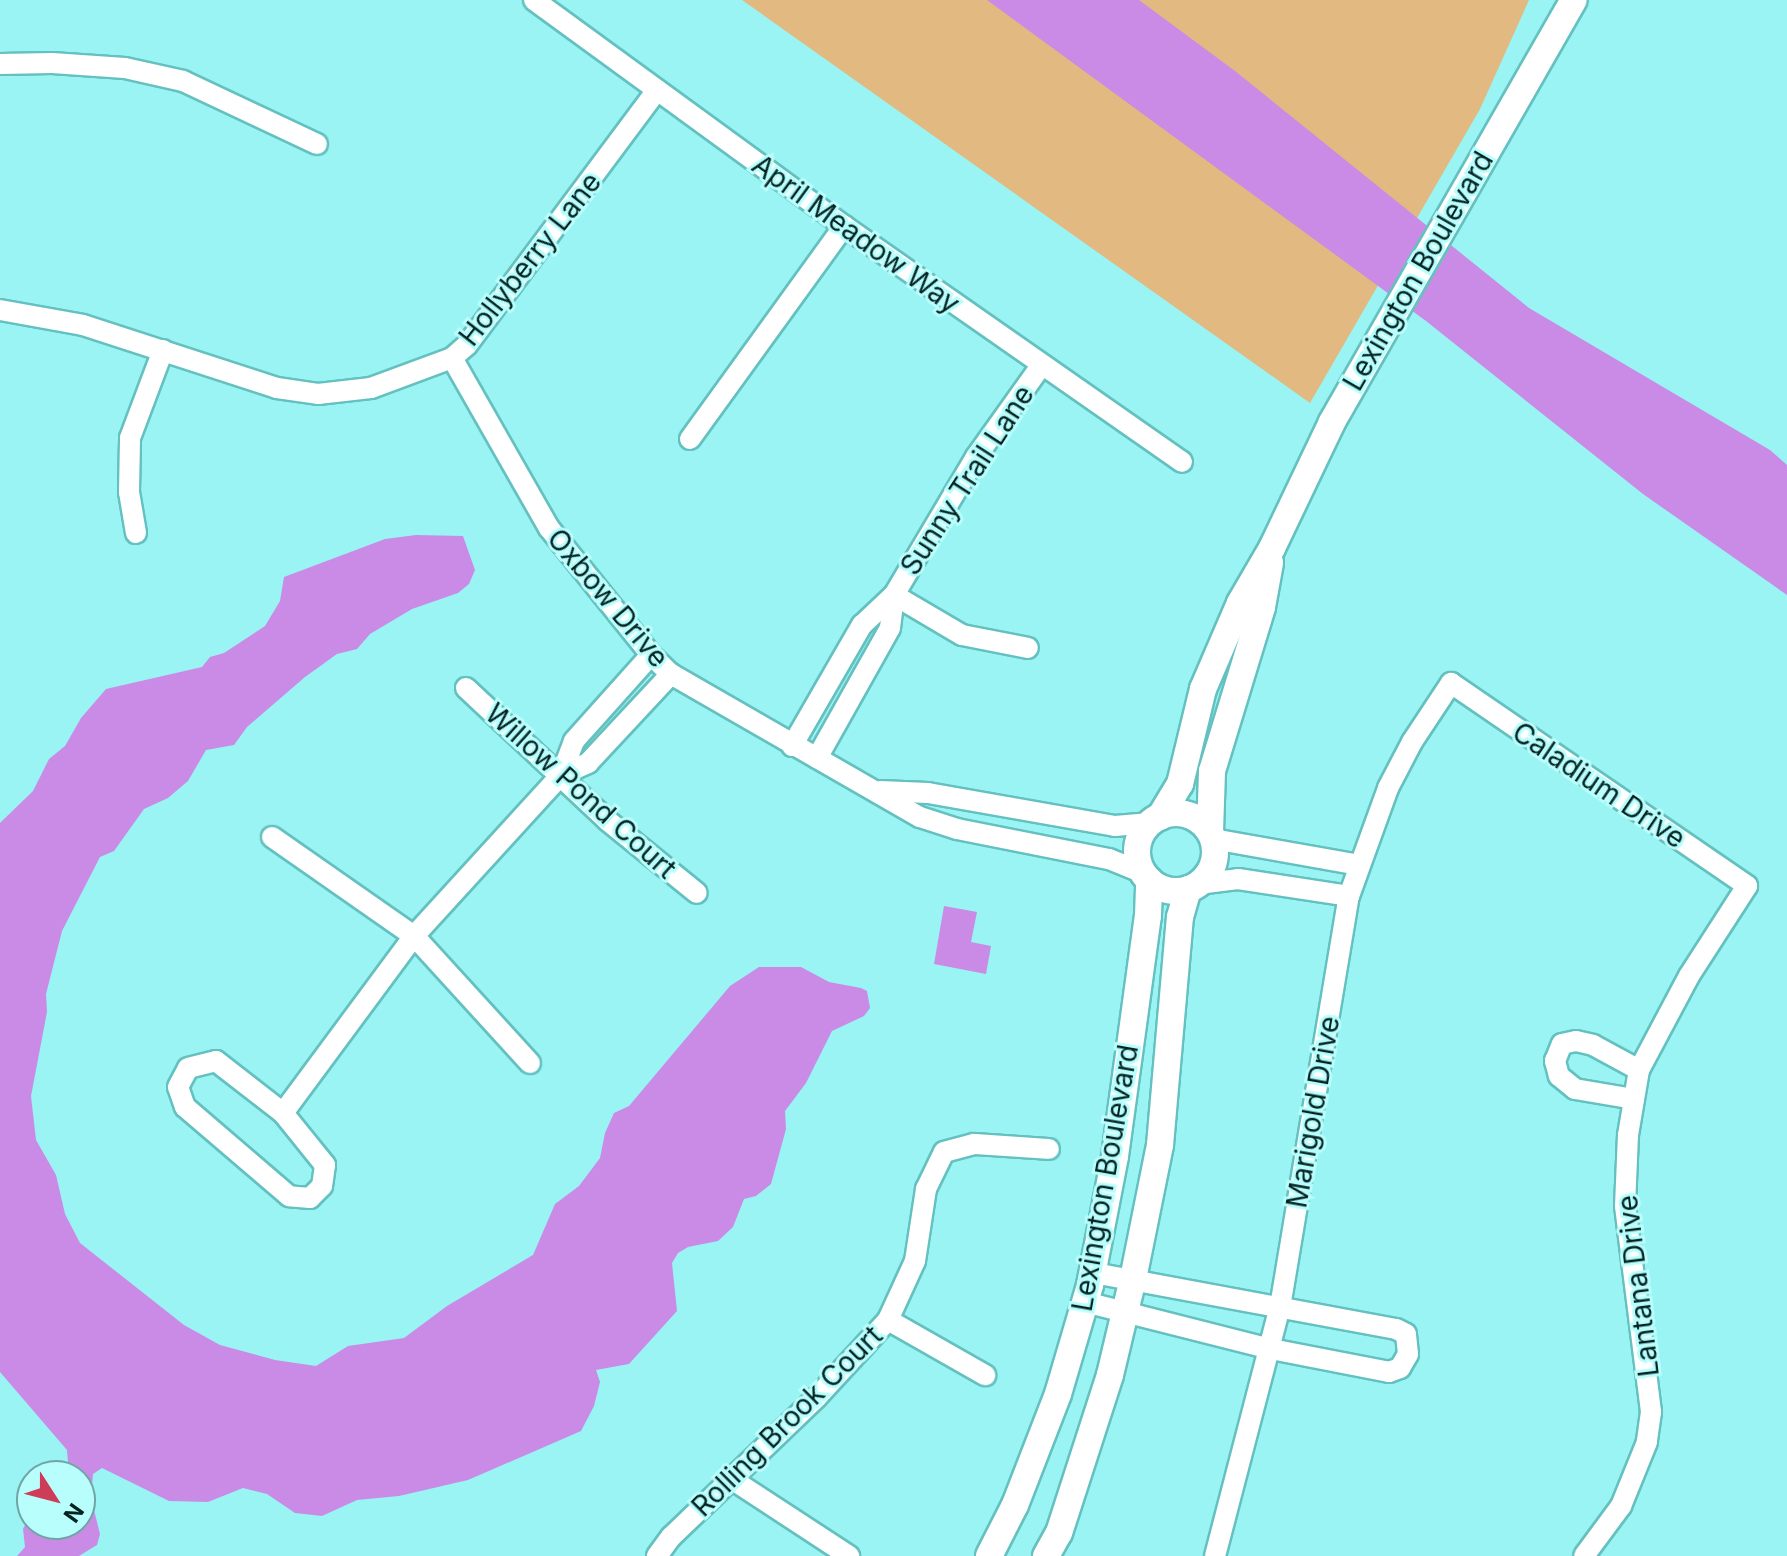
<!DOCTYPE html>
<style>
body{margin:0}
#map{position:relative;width:1787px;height:1556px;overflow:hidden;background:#99f4f3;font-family:Inter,sans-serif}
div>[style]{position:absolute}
.green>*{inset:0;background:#e2b981}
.water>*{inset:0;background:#ca8be6}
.roads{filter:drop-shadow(2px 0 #65c0c0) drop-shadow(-2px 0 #65c0c0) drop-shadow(0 2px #65c0c0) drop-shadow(0 -2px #65c0c0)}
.minor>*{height:20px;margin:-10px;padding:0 10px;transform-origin:10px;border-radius:10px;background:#fff}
.tertiary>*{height:26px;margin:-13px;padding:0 13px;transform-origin:13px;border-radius:13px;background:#fff}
.tertiary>.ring{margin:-13px;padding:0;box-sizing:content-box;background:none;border:26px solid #fff;border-radius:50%}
span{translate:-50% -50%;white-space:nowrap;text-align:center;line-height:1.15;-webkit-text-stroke:6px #b7fefd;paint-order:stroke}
.street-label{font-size:28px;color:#042221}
.north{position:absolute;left:16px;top:1460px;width:80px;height:80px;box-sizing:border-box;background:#b7fefd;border:2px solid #6fa6a5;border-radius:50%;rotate:126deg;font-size:22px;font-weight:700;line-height:32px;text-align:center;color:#042221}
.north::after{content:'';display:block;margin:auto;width:28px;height:36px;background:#cd3d57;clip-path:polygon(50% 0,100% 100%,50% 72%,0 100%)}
</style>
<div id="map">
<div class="green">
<div style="clip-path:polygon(742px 0,1529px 0,1480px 109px,1310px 403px)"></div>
</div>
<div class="water">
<div style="clip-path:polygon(987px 0,1139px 0,1235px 71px,1529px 308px,1770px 450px,1787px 465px,1787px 595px,1643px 494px,1426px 321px)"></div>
<div style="clip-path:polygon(416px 535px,463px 536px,475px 570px,469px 584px,458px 593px,412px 609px,370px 634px,357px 649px,337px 654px,305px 677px,247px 727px,234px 745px,206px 750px,188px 781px,168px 798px,144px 809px,114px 851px,100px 857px,62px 931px,46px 994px,47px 1012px,31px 1096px,36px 1140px,56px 1175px,65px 1214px,80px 1243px,184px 1325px,220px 1345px,275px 1360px,316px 1366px,348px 1346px,404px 1338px,447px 1306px,533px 1255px,555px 1204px,579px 1186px,600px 1158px,605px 1133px,614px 1113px,629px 1106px,730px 986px,759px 967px,801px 967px,829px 982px,861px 988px,867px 991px,870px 1008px,864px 1016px,832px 1031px,806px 1083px,785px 1111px,786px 1129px,771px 1184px,756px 1196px,744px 1199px,733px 1227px,718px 1241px,688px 1247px,678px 1253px,672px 1263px,677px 1311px,629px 1364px,596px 1370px,600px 1382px,594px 1406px,581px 1431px,468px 1480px,399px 1496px,357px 1500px,322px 1516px,295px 1513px,267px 1494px,243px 1488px,208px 1502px,169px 1501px,102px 1468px,93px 1474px,91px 1498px,100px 1534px,97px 1545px,79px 1556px,17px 1556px,25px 1547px,23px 1529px,32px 1511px,32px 1524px,80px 1524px,80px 1476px,63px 1476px,68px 1463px,67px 1450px,0 1372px,0 823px,33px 791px,49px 759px,65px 746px,81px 718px,106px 689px,202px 667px,210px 657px,224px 653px,265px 626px,280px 601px,284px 577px,385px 539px)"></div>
<div style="clip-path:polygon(944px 906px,977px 912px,971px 942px,991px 946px,986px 974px,934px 964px)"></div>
</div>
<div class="roads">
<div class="minor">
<div style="left:534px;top:0;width:384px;rotate:36.1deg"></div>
<div style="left:844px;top:226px;width:412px;rotate:34.9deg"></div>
<div style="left:0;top:64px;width:52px;rotate:-1.1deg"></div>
<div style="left:52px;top:63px;width:73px;rotate:3.9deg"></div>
<div style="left:125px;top:68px;width:59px;rotate:12.6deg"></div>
<div style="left:183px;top:81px;width:148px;rotate:25.2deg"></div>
<div style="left:0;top:310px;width:84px;rotate:10.2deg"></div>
<div style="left:83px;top:325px;width:204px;rotate:18deg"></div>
<div style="left:277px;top:388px;width:41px;rotate:8.3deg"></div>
<div style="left:318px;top:394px;width:53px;rotate:-6.5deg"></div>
<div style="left:371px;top:388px;width:86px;rotate:-20.3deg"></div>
<div style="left:452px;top:358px;width:20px;rotate:-41deg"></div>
<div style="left:467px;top:345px;width:318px;rotate:-53.3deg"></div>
<div style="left:452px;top:358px;width:196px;rotate:60.3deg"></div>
<div style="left:549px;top:528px;width:163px;rotate:51.2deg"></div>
<div style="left:651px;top:655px;width:28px;rotate:44deg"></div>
<div style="left:671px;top:674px;width:287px;rotate:29.9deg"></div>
<div style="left:920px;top:817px;width:39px;rotate:18deg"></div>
<div style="left:957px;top:829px;width:155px;rotate:11.2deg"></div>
<div style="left:1109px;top:859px;width:37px;rotate:22deg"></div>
<div style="left:690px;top:439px;width:263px;rotate:-54.1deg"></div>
<div style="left:136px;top:533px;width:42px;rotate:-99.7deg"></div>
<div style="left:129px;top:492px;width:54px;rotate:-88.9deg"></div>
<div style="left:130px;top:438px;width:94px;rotate:-69.4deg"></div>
<div style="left:894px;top:595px;width:79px;rotate:30.5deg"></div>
<div style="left:962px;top:635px;width:67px;rotate:11.1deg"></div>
<div style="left:466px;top:688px;width:195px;rotate:43.1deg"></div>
<div style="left:608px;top:821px;width:114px;rotate:39deg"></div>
<div style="left:792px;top:746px;width:140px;rotate:-60deg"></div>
<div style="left:862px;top:625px;width:44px;rotate:-43.2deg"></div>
<div style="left:894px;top:595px;width:161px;rotate:-59.3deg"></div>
<div style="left:976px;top:457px;width:112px;rotate:-54.5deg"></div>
<div style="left:817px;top:758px;width:149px;rotate:-60.7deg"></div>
<div style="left:890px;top:628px;width:33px;rotate:-83deg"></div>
<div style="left:561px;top:775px;width:30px;rotate:-24deg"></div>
<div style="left:588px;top:763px;width:122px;rotate:-47deg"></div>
<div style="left:880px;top:791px;width:48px;rotate:2.4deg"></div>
<div style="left:928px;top:793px;width:190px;rotate:10deg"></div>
<div style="left:1115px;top:826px;width:36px;rotate:-5deg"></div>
<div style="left:272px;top:837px;width:173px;rotate:34.9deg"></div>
<div style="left:414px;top:936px;width:172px;rotate:47.6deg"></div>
<div style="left:1213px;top:839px;width:148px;rotate:10.1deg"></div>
<div style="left:1198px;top:884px;width:40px;rotate:-7.1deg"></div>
<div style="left:1238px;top:879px;width:112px;rotate:8.7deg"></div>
<div style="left:216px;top:1061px;width:85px;rotate:37.8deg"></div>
<div style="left:283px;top:1113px;width:67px;rotate:51.1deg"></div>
<div style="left:325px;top:1165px;width:21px;rotate:98deg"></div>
<div style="left:322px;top:1186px;width:17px;rotate:135deg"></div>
<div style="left:310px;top:1198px;width:21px;rotate:-175deg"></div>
<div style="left:289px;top:1196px;width:137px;rotate:-139.4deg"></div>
<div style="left:185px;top:1107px;width:21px;rotate:-109deg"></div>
<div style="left:178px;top:1087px;width:21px;rotate:-62deg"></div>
<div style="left:188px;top:1068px;width:29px;rotate:-14deg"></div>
<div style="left:1634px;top:1099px;width:60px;rotate:-170.4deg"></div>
<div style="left:1575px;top:1089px;width:21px;rotate:-141deg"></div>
<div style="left:1559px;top:1076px;width:16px;rotate:-105deg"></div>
<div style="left:1555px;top:1061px;width:18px;rotate:-68deg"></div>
<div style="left:1562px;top:1044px;width:14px;rotate:-12deg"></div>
<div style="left:1576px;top:1041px;width:17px;rotate:13deg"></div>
<div style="left:1593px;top:1045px;width:52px;rotate:28.5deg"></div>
<div style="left:283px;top:1113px;width:220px;rotate:-53.5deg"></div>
<div style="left:414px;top:936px;width:218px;rotate:-47.6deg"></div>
<div style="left:561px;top:775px;width:36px;rotate:-69deg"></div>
<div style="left:574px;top:741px;width:115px;rotate:-48.2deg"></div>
<div style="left:1085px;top:1302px;width:192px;rotate:14.2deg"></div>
<div style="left:1271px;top:1349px;width:120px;rotate:11deg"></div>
<div style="left:1389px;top:1372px;width:12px;rotate:-20deg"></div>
<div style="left:1400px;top:1368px;width:16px;rotate:-60deg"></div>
<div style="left:1408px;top:1354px;width:20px;rotate:-96deg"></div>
<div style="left:1406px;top:1334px;width:11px;rotate:-153deg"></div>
<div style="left:1396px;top:1329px;width:308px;rotate:-169.5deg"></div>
<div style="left:888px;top:1320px;width:112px;rotate:29.6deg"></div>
<div style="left:733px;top:1480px;width:139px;rotate:33.2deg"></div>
<div style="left:657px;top:1556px;width:24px;rotate:-54deg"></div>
<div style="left:671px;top:1537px;width:202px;rotate:-43.8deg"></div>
<div style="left:817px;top:1397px;width:105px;rotate:-47.3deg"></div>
<div style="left:888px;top:1320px;width:65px;rotate:-65.4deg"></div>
<div style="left:915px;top:1261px;width:73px;rotate:-81.3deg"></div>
<div style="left:926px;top:1189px;width:41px;rotate:-64.1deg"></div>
<div style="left:944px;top:1152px;width:31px;rotate:-15deg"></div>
<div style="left:974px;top:1144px;width:75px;rotate:3.8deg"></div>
<div style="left:1215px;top:1556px;width:257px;rotate:-75.4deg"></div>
<div style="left:1280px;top:1307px;width:417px;rotate:-80.5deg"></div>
<div style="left:1349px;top:896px;width:115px;rotate:-70.1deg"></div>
<div style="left:1388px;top:788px;width:52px;rotate:-62.4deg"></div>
<div style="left:1412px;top:742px;width:71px;rotate:-56.5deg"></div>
<div style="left:1451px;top:683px;width:359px;rotate:34.4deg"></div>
<div style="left:1747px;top:886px;width:107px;rotate:122.8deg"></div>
<div style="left:1689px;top:976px;width:106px;rotate:118deg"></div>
<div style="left:1639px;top:1070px;width:66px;rotate:99.6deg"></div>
<div style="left:1628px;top:1135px;width:71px;rotate:92.4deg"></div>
<div style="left:1625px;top:1206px;width:208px;rotate:82.8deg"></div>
<div style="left:1651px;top:1412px;width:30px;rotate:98deg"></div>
<div style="left:1647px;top:1442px;width:69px;rotate:112.1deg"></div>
<div style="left:1621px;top:1506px;width:62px;rotate:126.5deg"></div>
</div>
<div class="tertiary">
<div class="ring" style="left:1137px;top:813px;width:52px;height:52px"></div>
<div style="left:1160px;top:817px;width:39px;rotate:-59deg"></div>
<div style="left:1180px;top:784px;width:98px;rotate:-76.4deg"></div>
<div style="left:1203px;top:689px;width:94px;rotate:-66.7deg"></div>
<div style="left:1240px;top:603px;width:64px;rotate:-59.8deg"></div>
<div style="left:1272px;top:548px;width:140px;rotate:-64.5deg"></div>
<div style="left:1332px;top:422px;width:486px;rotate:-60.2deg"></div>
<div style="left:1210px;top:832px;width:61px;rotate:-88.1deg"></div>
<div style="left:1212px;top:771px;width:171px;rotate:-73deg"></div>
<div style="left:1262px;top:607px;width:45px;rotate:-79.7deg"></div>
<div style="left:989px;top:1556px;width:57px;rotate:-63deg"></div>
<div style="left:1015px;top:1505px;width:119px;rotate:-68.8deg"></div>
<div style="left:1058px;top:1394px;width:114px;rotate:-73.6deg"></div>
<div style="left:1090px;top:1285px;width:131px;rotate:-79deg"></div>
<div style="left:1115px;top:1156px;width:242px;rotate:-82.2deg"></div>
<div style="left:1148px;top:916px;width:36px;rotate:-88deg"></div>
<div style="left:1046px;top:1556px;width:26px;rotate:-61deg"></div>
<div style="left:1059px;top:1533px;width:166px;rotate:-72.1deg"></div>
<div style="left:1110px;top:1375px;width:104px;rotate:-76.6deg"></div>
<div style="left:1134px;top:1274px;width:132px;rotate:-78.6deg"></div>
<div style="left:1160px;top:1145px;width:229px;rotate:-85deg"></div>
<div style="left:1180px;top:917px;width:29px;rotate:-74deg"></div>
</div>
</div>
<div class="street-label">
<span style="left:856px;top:234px;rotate:36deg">April Meadow Way</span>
<span style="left:530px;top:259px;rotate:-52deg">Hollyberry Lane</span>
<span style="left:1418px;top:271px;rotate:-60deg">Lexington Boulevard</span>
<span style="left:967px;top:480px;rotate:-57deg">Sunny Trail Lane</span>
<span style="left:608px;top:598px;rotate:50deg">Oxbow Drive</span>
<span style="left:1599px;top:785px;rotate:34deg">Caladium Drive</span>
<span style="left:581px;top:791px;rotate:42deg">Willow Pond Court</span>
<span style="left:1313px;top:1112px;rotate:-80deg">Marigold Drive</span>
<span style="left:1105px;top:1178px;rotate:-80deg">Lexington Boulevard</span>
<span style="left:1638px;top:1286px;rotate:-97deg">Lantana Drive</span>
<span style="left:787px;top:1421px;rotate:-45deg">Rolling Brook Court</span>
</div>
<div class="north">N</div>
</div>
